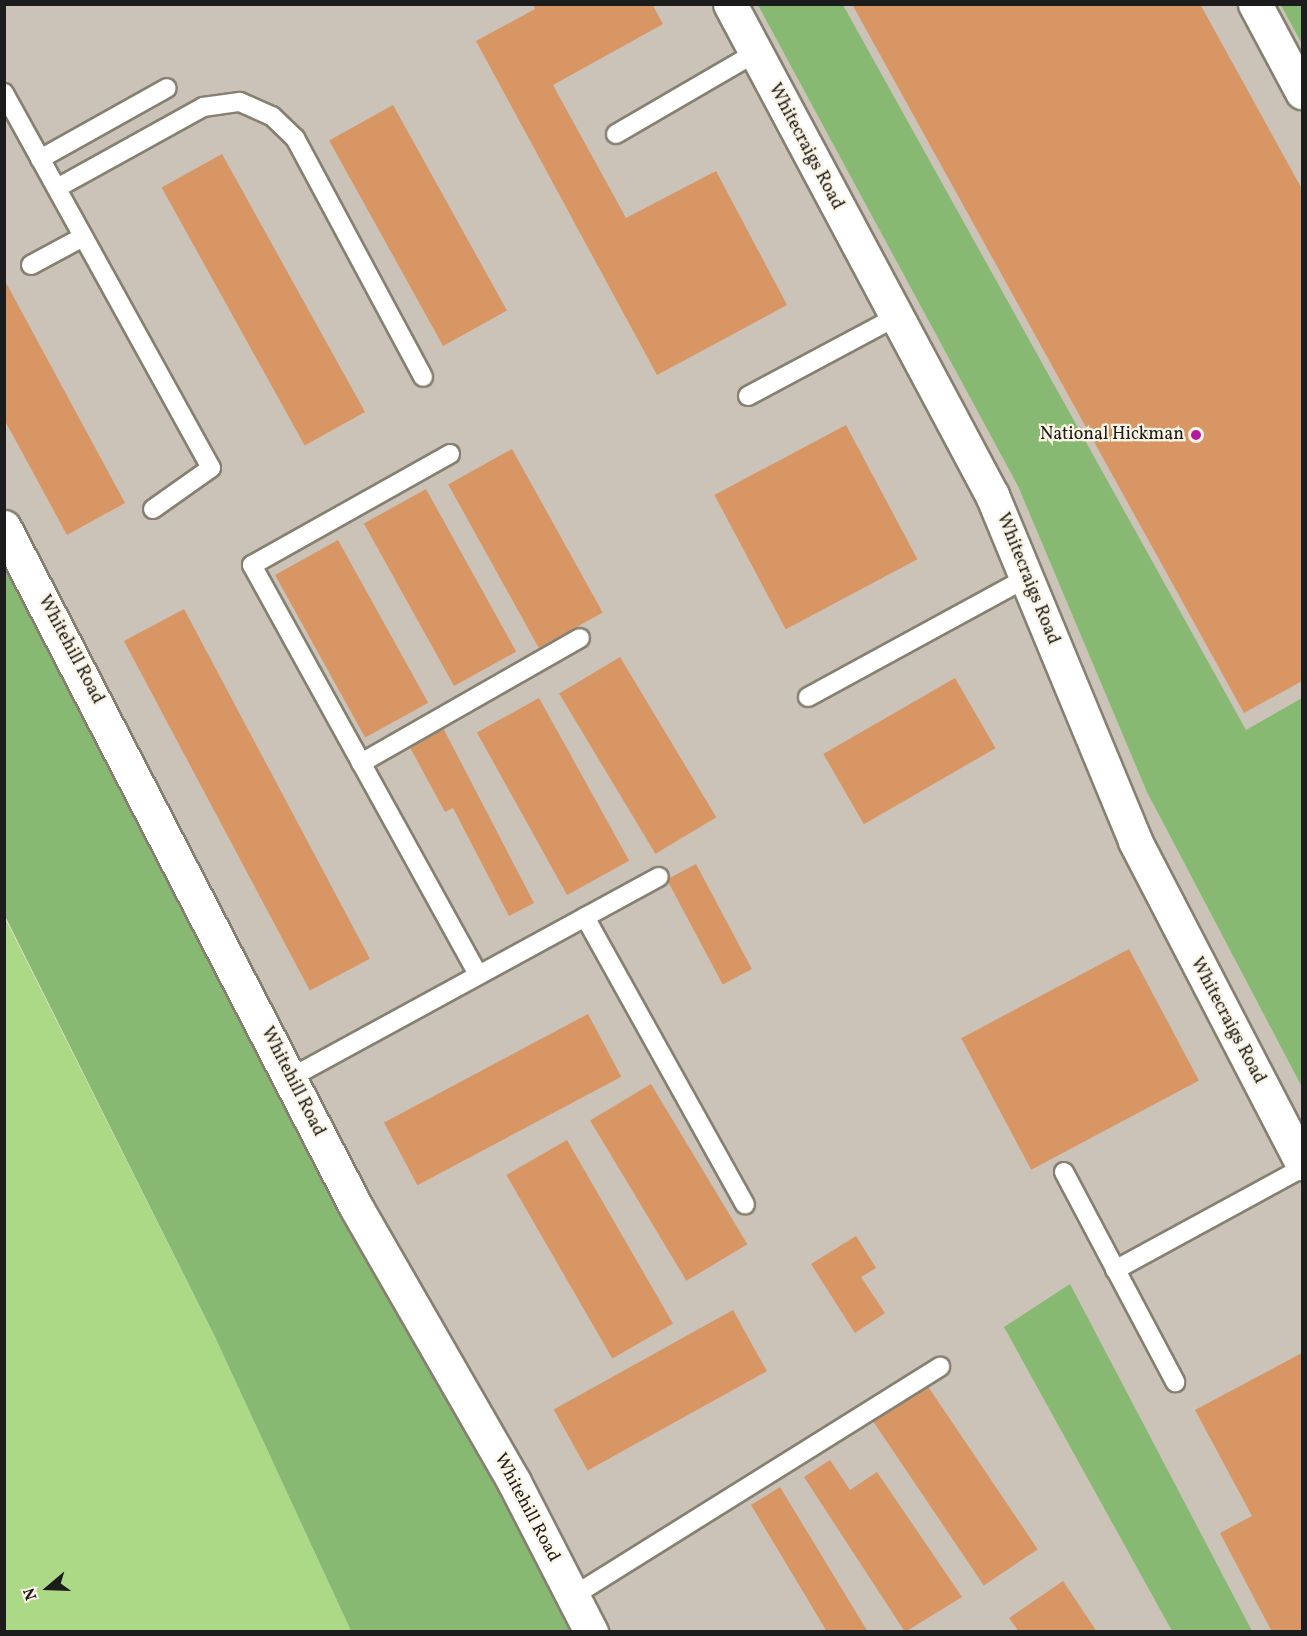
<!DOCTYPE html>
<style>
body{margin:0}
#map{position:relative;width:1307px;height:1636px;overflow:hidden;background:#efe4c5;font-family:Vollkorn,serif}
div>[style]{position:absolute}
.industrial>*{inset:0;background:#cbc2b8}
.green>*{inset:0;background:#abd985}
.forest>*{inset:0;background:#88b972}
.building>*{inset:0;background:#d89665;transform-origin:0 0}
.roads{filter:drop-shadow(2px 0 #868070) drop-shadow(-2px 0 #868070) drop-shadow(0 2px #868070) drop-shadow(0 -2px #868070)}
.service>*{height:18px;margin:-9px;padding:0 9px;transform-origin:9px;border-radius:9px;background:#fff}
.minor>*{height:33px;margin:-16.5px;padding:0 16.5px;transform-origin:16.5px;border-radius:16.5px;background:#fff}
.dots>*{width:16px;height:16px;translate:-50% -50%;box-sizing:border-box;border:3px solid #fcf5e5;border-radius:50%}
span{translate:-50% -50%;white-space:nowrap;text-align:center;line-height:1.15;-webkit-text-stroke:4.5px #fcf5e5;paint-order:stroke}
.street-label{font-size:18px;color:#1c1c1c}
.poi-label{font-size:18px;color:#1c1c1c}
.right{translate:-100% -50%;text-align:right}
.frame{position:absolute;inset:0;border:6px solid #1c1c1c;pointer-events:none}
.north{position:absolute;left:18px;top:1558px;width:60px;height:60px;-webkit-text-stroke:4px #fcf5e5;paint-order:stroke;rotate:251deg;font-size:16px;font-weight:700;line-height:24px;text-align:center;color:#1c1c1c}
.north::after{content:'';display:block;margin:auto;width:21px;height:27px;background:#1c1c1c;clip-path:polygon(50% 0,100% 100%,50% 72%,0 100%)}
</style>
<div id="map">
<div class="industrial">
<div style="clip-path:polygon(4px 5px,1302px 5px,1302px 1631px,591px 1631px,5px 549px)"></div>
</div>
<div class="green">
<div style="clip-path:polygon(4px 916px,215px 1337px,351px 1631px,5px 1631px)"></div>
</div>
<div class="forest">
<div style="clip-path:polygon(758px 5px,843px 5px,1246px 730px,1302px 698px,1302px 1087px,1147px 792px,1018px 486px)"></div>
<div style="clip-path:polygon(1281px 5px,1302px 5px,1302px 44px)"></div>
<div style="clip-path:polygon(4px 527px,591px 1631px,351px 1631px,215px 1337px,5px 916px)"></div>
<div style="clip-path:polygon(1070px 1284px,1252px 1631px,1172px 1631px,1004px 1327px)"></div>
</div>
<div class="building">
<div style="clip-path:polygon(533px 4px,652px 4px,663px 24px,553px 85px,626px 218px,716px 171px,787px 305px,657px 375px,476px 41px,535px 9px)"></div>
<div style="clip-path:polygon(852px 4px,1200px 4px,1302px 189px,1302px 681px,1244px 713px)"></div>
<div style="left:393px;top:105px;width:235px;height:73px;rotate:61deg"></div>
<div style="left:222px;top:154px;width:295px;height:69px;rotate:61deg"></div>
<div style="clip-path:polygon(4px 279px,125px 503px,67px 535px,4px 419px)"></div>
<div style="left:846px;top:425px;width:152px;height:149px;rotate:62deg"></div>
<div style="left:512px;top:449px;width:187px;height:73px;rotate:61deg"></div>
<div style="left:426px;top:489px;width:186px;height:71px;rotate:61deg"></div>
<div style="left:338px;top:540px;width:186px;height:72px;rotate:61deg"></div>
<div style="left:184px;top:609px;width:396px;height:68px;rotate:62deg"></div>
<div style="left:620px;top:657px;width:187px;height:71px;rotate:59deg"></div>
<div style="left:955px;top:678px;width:81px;height:152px;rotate:60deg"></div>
<div style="left:539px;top:698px;width:186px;height:71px;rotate:61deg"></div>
<div style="clip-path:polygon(441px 724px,534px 903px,509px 916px,453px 808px,445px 812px,407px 742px)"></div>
<div style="left:696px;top:864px;width:119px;height:33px;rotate:62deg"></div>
<div style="left:1129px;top:949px;width:149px;height:190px;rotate:62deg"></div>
<div style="left:588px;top:1014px;width:71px;height:231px;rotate:62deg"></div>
<div style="left:651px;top:1084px;width:187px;height:71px;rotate:59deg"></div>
<div style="left:567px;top:1140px;width:212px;height:70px;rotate:60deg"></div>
<div style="clip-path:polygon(856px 1236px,876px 1268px,861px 1277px,885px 1313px,855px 1333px,811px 1264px)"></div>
<div style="left:733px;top:1310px;width:70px;height:205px;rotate:61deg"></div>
<div style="clip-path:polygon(1302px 1353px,1302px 1632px,1272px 1632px,1220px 1533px,1252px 1516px,1195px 1410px)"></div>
<div style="left:927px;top:1385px;width:198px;height:65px;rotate:56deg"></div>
<div style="clip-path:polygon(830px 1460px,850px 1490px,877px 1472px,962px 1597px,905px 1632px,804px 1477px)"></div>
<div style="clip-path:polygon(780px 1487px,868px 1632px,827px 1632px,814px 1610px,751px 1505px)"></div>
<div style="clip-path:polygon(1063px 1581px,1097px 1632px,1019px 1632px,1009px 1618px)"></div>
</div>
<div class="roads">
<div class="service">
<div style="left:4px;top:93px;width:428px;rotate:61.1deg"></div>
<div style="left:211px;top:468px;width:71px;rotate:144.7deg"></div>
<div style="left:616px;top:134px;width:161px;rotate:-30.2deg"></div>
<div style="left:40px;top:159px;width:145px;rotate:-29.2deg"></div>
<div style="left:57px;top:188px;width:167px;rotate:-29deg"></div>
<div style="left:203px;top:107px;width:37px;rotate:-8deg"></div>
<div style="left:240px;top:102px;width:35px;rotate:24deg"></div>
<div style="left:272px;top:116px;width:32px;rotate:44deg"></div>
<div style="left:295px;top:138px;width:271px;rotate:61.8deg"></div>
<div style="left:31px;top:265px;width:59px;rotate:-28.3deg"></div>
<div style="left:748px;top:396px;width:168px;rotate:-28.1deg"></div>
<div style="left:450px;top:454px;width:227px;rotate:150.7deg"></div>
<div style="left:252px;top:565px;width:468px;rotate:61.1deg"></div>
<div style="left:808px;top:697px;width:251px;rotate:-28.6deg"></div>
<div style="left:361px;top:763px;width:252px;rotate:-29.7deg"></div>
<div style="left:585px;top:917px;width:329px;rotate:60.9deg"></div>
<div style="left:290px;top:1078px;width:420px;rotate:-28.6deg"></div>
<div style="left:1064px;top:1172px;width:238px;rotate:62.1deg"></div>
<div style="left:1115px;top:1270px;width:213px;rotate:-28.6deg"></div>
<div style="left:573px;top:1596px;width:433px;rotate:-32deg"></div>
</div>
<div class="minor">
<div style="left:730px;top:4px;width:557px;rotate:61.92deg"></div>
<div style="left:992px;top:495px;width:374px;rotate:67.5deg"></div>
<div style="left:1135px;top:841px;width:363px;rotate:62.6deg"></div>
<div style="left:1255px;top:4px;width:100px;rotate:61.9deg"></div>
<div style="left:4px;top:527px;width:766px;rotate:62.63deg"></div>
<div style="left:356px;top:1207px;width:317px;rotate:60.1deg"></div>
<div style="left:514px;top:1482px;width:169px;rotate:62.8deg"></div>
</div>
</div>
<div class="dots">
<div style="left:1196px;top:435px;background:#b5179e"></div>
</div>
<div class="street-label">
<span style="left:805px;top:147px;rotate:62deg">Whitecraigs Road</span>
<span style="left:1027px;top:579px;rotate:68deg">Whitecraigs Road</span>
<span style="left:70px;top:650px;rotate:62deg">Whitehill Road</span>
<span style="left:1227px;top:1021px;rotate:62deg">Whitecraigs Road</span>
<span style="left:292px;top:1082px;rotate:63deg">Whitehill Road</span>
<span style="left:526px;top:1508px;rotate:62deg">Whitehill Road</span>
</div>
<div class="poi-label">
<span class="right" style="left:1184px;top:435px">National Hickman</span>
</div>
<div class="frame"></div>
<div class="north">N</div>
</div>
